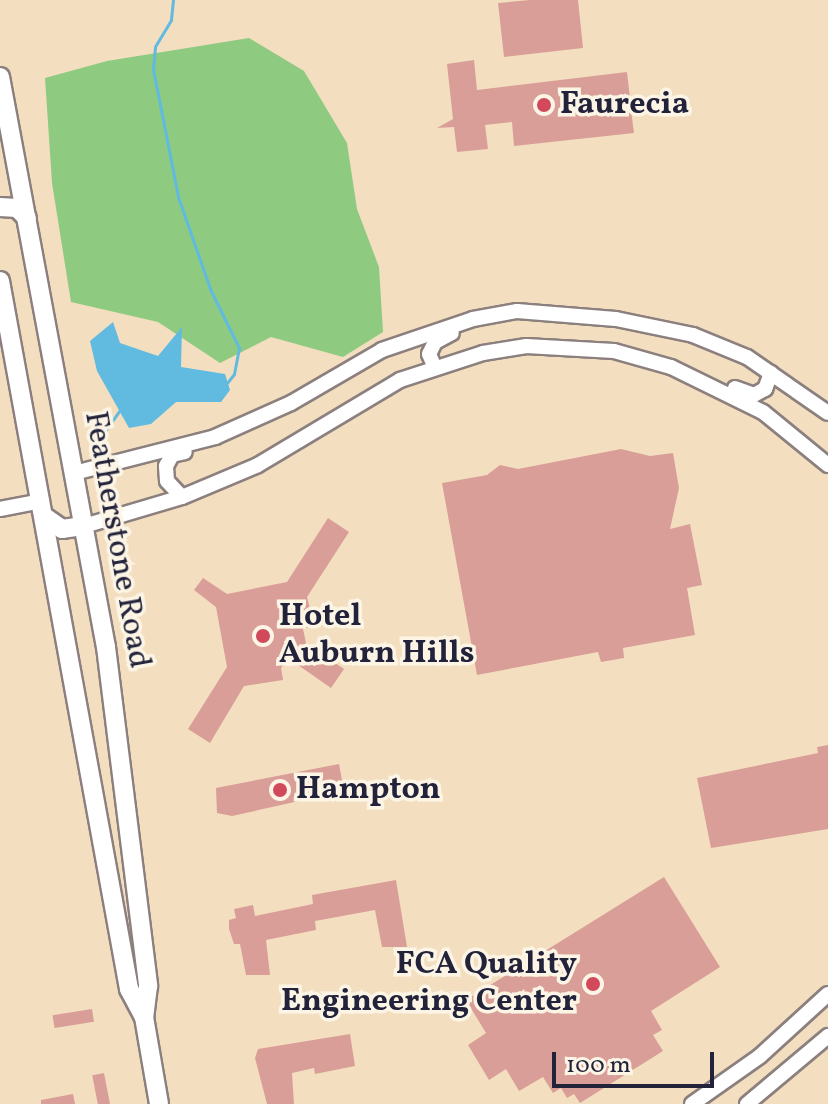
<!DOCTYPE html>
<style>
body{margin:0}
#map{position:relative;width:828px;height:1104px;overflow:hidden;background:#f4dec0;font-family:Vollkorn,serif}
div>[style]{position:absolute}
.green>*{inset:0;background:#8eca80}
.water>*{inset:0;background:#61badf}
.stream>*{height:3px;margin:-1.5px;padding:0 1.5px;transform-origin:1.5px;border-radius:1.5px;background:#61badf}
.building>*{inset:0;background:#d99e97;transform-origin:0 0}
.roads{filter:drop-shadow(2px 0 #8b807e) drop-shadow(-2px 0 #8b807e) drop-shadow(0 2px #8b807e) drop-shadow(0 -2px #8b807e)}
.minor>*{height:14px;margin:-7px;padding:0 7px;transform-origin:7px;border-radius:7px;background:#fff}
.major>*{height:18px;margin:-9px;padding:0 9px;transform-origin:9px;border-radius:9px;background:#fff}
.dots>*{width:22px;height:22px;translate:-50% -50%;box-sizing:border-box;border:4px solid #fcf5e5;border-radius:50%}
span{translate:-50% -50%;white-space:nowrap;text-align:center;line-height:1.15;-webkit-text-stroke:7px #fcf5e5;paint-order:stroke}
.poi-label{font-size:32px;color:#22223b;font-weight:700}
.left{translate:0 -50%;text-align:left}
.right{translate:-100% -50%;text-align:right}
.street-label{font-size:32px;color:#22223b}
.scale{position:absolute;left:552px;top:1052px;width:162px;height:36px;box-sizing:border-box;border:4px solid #22223b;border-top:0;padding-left:10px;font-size:24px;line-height:28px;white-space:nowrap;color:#22223b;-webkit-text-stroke:6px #fcf5e5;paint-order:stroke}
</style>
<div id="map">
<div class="green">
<div style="clip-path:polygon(249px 38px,304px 71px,347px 143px,357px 209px,379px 267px,383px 332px,343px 357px,271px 337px,220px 363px,158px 322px,71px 302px,52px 183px,45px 78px,107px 61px)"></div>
</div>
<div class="water">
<div style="clip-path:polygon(113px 322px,120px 343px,158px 356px,182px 327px,181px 367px,225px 374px,230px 390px,221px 402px,176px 402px,151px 424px,129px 428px,97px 371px,90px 341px)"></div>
</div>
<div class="stream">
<div style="left:173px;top:0;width:20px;rotate:96deg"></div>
<div style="left:171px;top:20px;width:31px;rotate:121deg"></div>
<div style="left:155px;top:47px;width:22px;rotate:95deg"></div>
<div style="left:153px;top:69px;width:130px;rotate:78.9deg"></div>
<div style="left:178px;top:197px;width:100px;rotate:70.7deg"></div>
<div style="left:211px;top:291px;width:64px;rotate:63.8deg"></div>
<div style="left:239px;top:348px;width:26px;rotate:101deg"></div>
<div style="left:234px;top:374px;width:11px;rotate:128deg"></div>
<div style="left:103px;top:434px;width:32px;rotate:-55deg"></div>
</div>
<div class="building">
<div style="clip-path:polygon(530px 0,578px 0,583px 48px,504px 57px,498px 3px)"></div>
<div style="clip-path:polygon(474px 60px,477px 90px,627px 72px,630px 98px,638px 105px,631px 110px,634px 133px,514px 146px,512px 122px,485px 125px,488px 149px,457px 152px,454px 127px,437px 128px,453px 119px,447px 64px)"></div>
<div style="clip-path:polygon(621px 449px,650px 456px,673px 453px,679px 488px,670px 529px,690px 524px,702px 585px,687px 588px,695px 635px,623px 648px,624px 658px,601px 662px,598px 652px,477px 675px,442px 483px,487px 475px,500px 465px,518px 469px)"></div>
<div style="clip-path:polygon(328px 518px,349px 532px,307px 597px,314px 626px,303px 629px,306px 643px,344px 669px,331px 688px,288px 658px,281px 668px,283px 680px,244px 686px,210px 743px,188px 729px,227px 667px,216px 607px,194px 590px,203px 578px,227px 594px,287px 582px)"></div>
<div style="clip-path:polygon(828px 745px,828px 829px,711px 848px,697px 778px,818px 753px,817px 747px)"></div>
<div style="clip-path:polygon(339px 764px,344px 791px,232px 816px,217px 813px,216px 788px)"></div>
<div style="clip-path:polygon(664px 877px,720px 967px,651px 1011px,662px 1030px,653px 1035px,663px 1051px,580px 1103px,574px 1094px,567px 1098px,561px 1088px,553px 1093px,543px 1077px,519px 1091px,506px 1069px,489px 1080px,468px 1045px,486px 1033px,466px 1000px)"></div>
<div style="clip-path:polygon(396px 880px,407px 947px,382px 947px,375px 910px,315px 921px,316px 930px,266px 940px,270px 975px,246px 975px,240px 944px,234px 944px,229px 929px,229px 920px,236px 918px,234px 909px,253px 905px,255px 916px,313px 904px,312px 895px)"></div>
<div style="left:92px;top:1009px;width:13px;height:40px;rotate:81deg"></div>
<div style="clip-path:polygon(350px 1034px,355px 1066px,315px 1074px,314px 1068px,292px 1073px,294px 1104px,267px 1104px,255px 1058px,258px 1049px)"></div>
<div style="left:104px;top:1073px;width:32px;height:12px;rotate:79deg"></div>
<div style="clip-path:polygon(73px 1094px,75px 1104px,41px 1104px,41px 1100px)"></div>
</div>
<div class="roads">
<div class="minor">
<div style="left:435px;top:368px;width:15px;rotate:-113deg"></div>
<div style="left:429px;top:354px;width:13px;rotate:-63deg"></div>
<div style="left:435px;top:342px;width:19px;rotate:-28deg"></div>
<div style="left:735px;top:388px;width:20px;rotate:20deg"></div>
<div style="left:754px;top:395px;width:13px;rotate:-29deg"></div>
<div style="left:765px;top:389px;width:17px;rotate:-69deg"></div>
<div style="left:74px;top:473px;width:146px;rotate:-14.3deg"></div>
<div style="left:215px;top:437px;width:83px;rotate:-24.1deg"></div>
<div style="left:291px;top:403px;width:105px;rotate:-30.2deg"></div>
<div style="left:382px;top:350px;width:96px;rotate:-18.8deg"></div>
<div style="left:473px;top:319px;width:45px;rotate:-10.3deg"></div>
<div style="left:517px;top:311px;width:99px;rotate:4.6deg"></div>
<div style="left:616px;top:319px;width:79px;rotate:11.7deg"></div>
<div style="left:693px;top:335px;width:58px;rotate:22.2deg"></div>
<div style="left:747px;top:357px;width:98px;rotate:34.7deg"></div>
<div style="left:182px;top:497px;width:22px;rotate:-133deg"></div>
<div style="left:167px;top:481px;width:15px;rotate:-94deg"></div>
<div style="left:166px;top:466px;width:13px;rotate:-61deg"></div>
<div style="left:172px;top:455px;width:13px;rotate:-13deg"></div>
<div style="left:0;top:509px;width:43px;rotate:-10.8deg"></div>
<div style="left:84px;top:526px;width:102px;rotate:-16.5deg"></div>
<div style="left:182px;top:497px;width:82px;rotate:-22.8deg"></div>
<div style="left:258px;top:465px;width:165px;rotate:-30.9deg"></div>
<div style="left:400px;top:380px;width:87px;rotate:-18deg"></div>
<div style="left:483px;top:353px;width:44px;rotate:-9.2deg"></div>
<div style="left:526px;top:346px;width:88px;rotate:3.3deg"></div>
<div style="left:614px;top:351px;width:59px;rotate:15.7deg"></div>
<div style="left:671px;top:367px;width:102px;rotate:26.1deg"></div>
<div style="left:763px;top:412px;width:84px;rotate:39.2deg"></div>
<div style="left:692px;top:1104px;width:83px;rotate:-35.2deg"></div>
<div style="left:760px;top:1056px;width:92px;rotate:-42.4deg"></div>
<div style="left:747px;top:1104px;width:106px;rotate:-40deg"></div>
</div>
<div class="major">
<div style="left:0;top:77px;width:580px;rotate:79.47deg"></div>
<div style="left:106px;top:647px;width:342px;rotate:82.9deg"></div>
<div style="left:148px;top:986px;width:31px;rotate:97deg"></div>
<div style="left:144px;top:1017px;width:88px;rotate:80.2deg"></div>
<div style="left:0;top:207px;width:17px;rotate:3deg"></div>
<div style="left:17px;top:208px;width:14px;rotate:45deg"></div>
<div style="left:0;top:281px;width:720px;rotate:79.67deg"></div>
<div style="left:129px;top:989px;width:32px;rotate:62deg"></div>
<div style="left:45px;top:517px;width:21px;rotate:35deg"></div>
<div style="left:62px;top:529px;width:22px;rotate:-8deg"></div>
</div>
</div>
<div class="dots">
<div style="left:544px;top:105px;background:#d1495b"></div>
<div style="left:263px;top:636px;background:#d1495b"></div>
<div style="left:280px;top:790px;background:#d1495b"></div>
<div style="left:593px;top:984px;background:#d1495b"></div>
</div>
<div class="poi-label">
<span class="left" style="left:560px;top:105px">Faurecia</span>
<span class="left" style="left:279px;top:636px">Hotel<br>Auburn Hills</span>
<span class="left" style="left:296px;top:790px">Hampton</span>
<span class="right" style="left:577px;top:984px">FCA Quality<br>Engineering Center</span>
</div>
<div class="street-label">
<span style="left:116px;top:540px;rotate:80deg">Featherstone Road</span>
</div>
<div class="scale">100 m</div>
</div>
